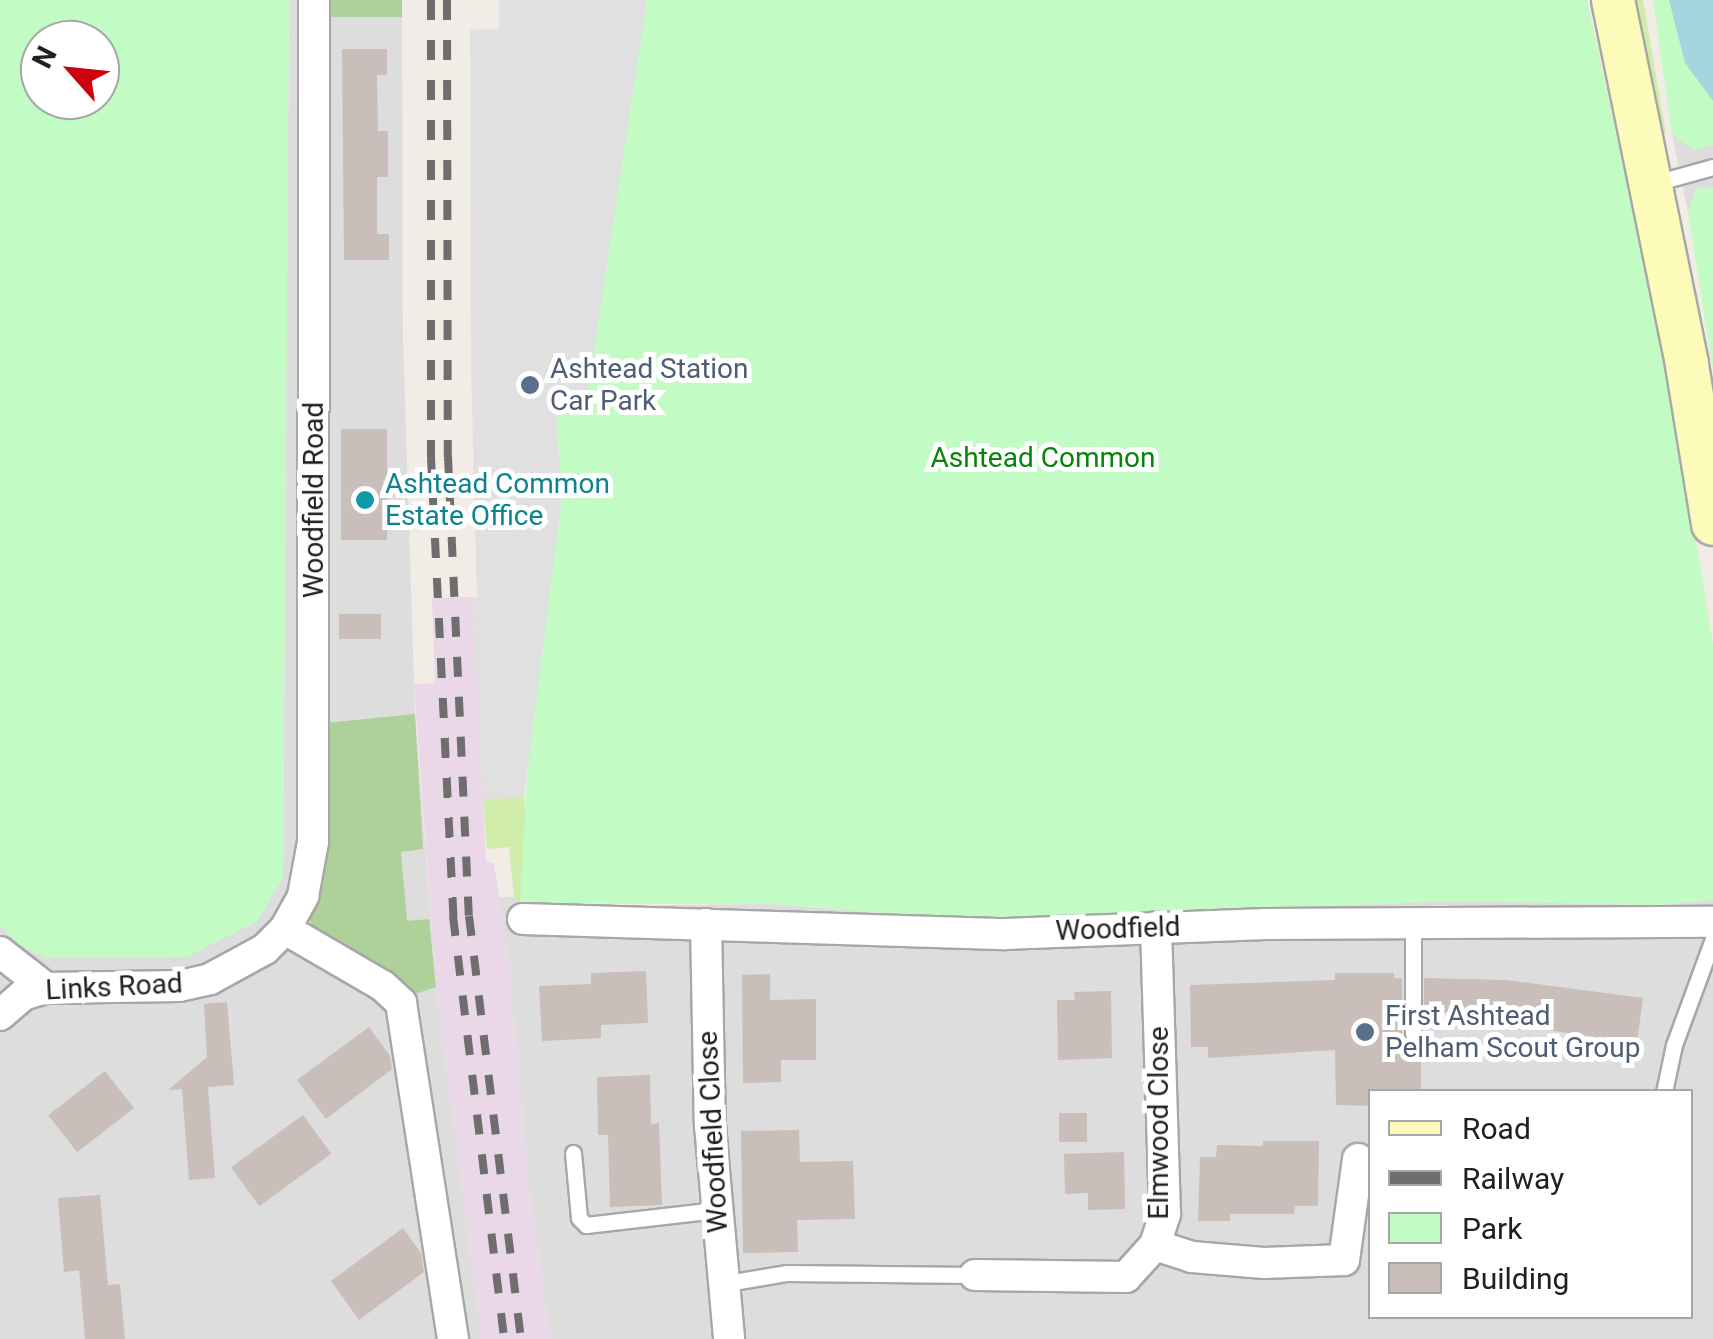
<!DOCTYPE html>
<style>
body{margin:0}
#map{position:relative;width:1713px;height:1339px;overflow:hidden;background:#f1ece6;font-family:Roboto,sans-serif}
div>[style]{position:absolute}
.residential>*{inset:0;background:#dedddd}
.industrial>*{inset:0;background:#ead7e8}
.grass>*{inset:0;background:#cfecaa}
.forest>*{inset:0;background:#add199;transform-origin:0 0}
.park>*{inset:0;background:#c2fbc3}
.parking>*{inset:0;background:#e0e0e0}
.water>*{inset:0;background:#a5d6e0}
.building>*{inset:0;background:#c9beb9;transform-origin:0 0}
.roads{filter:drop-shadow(2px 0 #a7a7a7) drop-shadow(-2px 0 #a7a7a7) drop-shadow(0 2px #a7a7a7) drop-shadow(0 -2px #a7a7a7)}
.lane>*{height:15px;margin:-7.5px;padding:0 7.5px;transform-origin:7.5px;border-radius:7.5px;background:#fff}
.street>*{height:30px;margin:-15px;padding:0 15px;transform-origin:15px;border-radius:15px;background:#fff}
.secondary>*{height:42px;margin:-21px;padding:0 21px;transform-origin:21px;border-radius:21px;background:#fcfbb9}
.rail>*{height:8px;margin-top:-4px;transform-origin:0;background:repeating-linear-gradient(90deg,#6e6e6e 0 20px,transparent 0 40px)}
.dots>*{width:28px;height:28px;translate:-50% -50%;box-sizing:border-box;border:5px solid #fff;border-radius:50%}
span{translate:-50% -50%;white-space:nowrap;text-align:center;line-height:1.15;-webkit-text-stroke:10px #fff;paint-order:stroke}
.service-label{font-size:28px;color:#4e5e75}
.left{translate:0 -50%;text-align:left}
.park-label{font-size:28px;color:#08840a}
.culture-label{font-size:28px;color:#0d838f}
.street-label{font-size:28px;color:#202020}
.legend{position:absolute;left:1368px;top:1089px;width:325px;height:230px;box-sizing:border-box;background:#fff;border:2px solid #a6a6a6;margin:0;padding:12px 18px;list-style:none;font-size:30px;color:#202020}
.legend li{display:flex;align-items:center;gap:20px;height:50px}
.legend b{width:50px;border:2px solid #a6a6a6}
.north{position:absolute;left:20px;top:20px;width:100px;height:100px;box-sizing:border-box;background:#fff;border:2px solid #a6a6a6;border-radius:50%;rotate:297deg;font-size:28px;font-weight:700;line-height:40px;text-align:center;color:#202020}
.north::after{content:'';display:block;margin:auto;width:35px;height:45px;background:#cf000e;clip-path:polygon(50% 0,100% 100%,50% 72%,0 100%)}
</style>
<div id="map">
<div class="residential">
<div style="clip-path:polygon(289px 0,402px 0,403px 337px,415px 714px,436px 987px,482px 1339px,0 1339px,0 925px,19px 945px,124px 957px,187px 957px,283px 879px)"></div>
<div style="clip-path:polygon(1672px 134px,1694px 150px,1713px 145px,1713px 187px,1696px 189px,1688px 212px)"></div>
<div style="clip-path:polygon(evenodd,498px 897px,514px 897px,520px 903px,620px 906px,772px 904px,958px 919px,1456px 901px,1657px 905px,1713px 900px,1713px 1339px,550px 1339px,527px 1174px,509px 965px,498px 897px,1370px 1092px,1690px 1092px,1690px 1316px,1370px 1316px,1370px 1092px)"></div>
</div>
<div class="industrial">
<div style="clip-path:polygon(473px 597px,486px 862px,494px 863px,509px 965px,527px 1174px,550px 1339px,482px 1339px,436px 987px,414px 684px,435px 683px,432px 598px)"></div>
</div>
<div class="grass">
<div style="clip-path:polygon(1631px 0,1643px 0,1666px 134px,1658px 135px)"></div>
<div style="clip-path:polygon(524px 797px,527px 830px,520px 903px,514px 897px,509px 847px,487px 849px,483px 799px)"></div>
</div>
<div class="forest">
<div style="left:326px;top:0;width:76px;height:17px"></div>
<div style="clip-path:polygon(415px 714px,423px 849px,401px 852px,407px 921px,429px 919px,436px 987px,406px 997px,313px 933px,307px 903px,324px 868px,325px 723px)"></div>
</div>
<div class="park">
<div style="clip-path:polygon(evenodd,0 0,289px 0,283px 878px,257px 921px,187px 957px,46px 958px,19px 945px,0 925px,0 0,40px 40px,100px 40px,100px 100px,40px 100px,40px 40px)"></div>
<div style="clip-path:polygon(647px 0,1587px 0,1669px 375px,1713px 645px,1713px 900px,1657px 905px,1456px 901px,958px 919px,772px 904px,520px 903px,529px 743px,562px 496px,556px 419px)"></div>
<div style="clip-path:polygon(1653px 0,1713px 0,1713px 145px,1694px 150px,1672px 134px)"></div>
<div style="clip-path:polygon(1713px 187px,1713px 370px,1688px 212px,1696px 189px)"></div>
</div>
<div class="parking">
<div style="clip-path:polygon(499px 0,647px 0,586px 402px,556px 420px,562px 496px,524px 797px,483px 799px,473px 597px,477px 597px,471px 367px,470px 30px,499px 29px)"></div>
</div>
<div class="water">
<div style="clip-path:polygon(1669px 0,1713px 0,1713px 101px,1685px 63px)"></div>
</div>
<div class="building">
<div style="clip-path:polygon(342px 49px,387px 49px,387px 75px,377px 75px,378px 131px,388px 131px,388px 177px,377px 177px,377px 234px,389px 234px,389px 260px,344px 260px)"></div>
<div style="left:341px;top:429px;width:46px;height:111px"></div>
<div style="left:381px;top:614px;width:25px;height:42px;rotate:90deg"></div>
<div style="clip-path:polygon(646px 971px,648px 1023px,601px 1025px,601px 1038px,542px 1041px,539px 986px,591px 984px,591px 973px)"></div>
<div style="clip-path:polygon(1335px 973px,1394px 973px,1394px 978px,1402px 978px,1402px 1034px,1408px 1043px,1421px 1040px,1421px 1092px,1370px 1092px,1370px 1106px,1336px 1105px,1335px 1050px,1208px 1058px,1208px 1047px,1191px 1047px,1190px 985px,1335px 980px)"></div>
<div style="clip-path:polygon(770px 974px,770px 1000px,816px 999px,816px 1060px,781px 1060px,781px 1082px,743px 1083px,742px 975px)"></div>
<div style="clip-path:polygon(1424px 978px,1506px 980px,1643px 998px,1637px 1043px,1518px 1026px,1520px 1014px,1424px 1013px)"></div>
<div style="clip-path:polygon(1111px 991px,1112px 1058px,1058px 1060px,1057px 1000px,1075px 1000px,1074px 992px)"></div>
<div style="clip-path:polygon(227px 1002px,234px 1085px,208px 1087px,215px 1178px,189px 1180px,182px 1089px,168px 1090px,207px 1057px,204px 1004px)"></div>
<div style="clip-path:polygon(369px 1027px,390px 1056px,392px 1069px,326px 1119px,297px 1080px)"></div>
<div style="left:105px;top:1071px;width:47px;height:72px;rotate:52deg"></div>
<div style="clip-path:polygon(650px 1075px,651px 1124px,659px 1123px,662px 1205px,610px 1207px,608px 1135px,598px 1135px,597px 1077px)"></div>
<div style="left:1087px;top:1113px;width:29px;height:28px;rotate:90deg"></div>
<div style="left:303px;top:1115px;width:48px;height:89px;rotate:54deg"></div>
<div style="clip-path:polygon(799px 1130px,800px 1162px,853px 1161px,855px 1219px,797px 1220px,798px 1252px,743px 1253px,741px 1131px)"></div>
<div style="clip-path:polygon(1263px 1141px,1319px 1141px,1318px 1206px,1295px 1206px,1294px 1214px,1230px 1214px,1230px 1221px,1198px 1221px,1200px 1157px,1216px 1157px,1217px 1145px,1263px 1146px)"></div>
<div style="clip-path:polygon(1124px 1152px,1125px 1209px,1088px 1210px,1088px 1193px,1065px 1194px,1064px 1154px)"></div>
<div style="clip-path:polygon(100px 1195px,108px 1285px,120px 1284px,125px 1339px,85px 1339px,79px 1270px,64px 1272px,58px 1198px)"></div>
<div style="clip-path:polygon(403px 1228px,421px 1253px,424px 1272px,359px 1320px,331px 1281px)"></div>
</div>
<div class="roads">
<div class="lane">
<div style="left:1655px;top:183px;width:60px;rotate:-15.4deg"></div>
<div style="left:1413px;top:1033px;width:111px;rotate:-90deg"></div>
<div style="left:1664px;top:1092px;width:48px;rotate:-78deg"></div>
<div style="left:1674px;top:1045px;width:113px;rotate:-69.8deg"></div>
<div style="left:573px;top:1153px;width:65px;rotate:84.7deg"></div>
<div style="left:579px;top:1218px;width:10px;rotate:45deg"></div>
<div style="left:586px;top:1225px;width:131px;rotate:-6.6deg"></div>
<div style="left:721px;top:1284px;width:67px;rotate:-9.5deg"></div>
<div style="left:787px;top:1273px;width:188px;rotate:0.6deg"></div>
</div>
<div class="street">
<div style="left:523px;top:919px;width:483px;rotate:1.8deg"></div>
<div style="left:1006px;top:934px;width:260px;rotate:-2.2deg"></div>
<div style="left:1266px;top:924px;width:447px;rotate:-0.3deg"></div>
<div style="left:706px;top:924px;width:201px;rotate:88.9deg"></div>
<div style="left:710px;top:1125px;width:215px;rotate:84.9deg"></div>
<div style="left:285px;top:929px;width:113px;rotate:30.2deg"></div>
<div style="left:383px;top:986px;width:25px;rotate:43deg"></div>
<div style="left:401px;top:1003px;width:340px;rotate:81.2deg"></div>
<div style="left:0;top:952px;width:58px;rotate:38deg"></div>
<div style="left:0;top:1015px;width:30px;rotate:-41deg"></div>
<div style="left:23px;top:995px;width:24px;rotate:-17deg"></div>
<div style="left:46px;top:988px;width:134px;rotate:-0.9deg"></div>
<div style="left:180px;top:986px;width:31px;rotate:-13deg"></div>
<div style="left:210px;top:979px;width:63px;rotate:-28.6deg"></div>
<div style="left:265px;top:949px;width:28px;rotate:-45deg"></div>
<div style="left:285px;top:929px;width:38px;rotate:-61deg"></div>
<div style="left:303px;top:896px;width:55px;rotate:-79.5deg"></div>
<div style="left:313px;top:842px;width:842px;rotate:-89.93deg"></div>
<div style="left:1155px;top:1245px;width:39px;rotate:18deg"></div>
<div style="left:1192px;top:1257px;width:72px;rotate:4.8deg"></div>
<div style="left:1264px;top:1263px;width:80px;rotate:-2.1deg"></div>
<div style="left:1344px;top:1260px;width:102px;rotate:-82.1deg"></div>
<div style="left:975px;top:1275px;width:151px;rotate:0.8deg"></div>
<div style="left:1126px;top:1277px;width:43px;rotate:-47.8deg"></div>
<div style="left:1155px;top:1245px;width:33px;rotate:-72deg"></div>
<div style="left:1165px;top:1214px;width:287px;rotate:-91.8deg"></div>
</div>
<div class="secondary">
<div style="left:1613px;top:0;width:372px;rotate:78.5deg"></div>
<div style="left:1687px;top:365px;width:161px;rotate:80.7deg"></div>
</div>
</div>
<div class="rail">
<div style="left:431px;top:0;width:458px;rotate:90deg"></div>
<div style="left:431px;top:458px;width:459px;rotate:87.2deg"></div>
<div style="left:453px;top:916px;width:426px;rotate:83.1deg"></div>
<div style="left:447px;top:0;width:457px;rotate:89.9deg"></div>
<div style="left:448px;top:457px;width:459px;rotate:87.4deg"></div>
<div style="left:469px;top:916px;width:426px;rotate:83deg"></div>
</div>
<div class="dots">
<div style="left:530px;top:385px;background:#5c6f8a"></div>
<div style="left:365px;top:500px;background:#0f9aa8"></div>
<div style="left:1365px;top:1032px;background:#5c6f8a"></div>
</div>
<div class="service-label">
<span class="left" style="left:550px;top:385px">Ashtead Station<br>Car Park</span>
<span class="left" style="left:1385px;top:1032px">First Ashtead<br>Pelham Scout Group</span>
</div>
<div class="park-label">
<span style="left:1043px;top:458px">Ashtead Common</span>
</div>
<div class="culture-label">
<span class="left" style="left:385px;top:500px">Ashtead Common<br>Estate Office</span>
</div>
<div class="street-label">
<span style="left:314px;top:500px;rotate:-90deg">Woodfield Road</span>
<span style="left:1118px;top:929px;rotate:-2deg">Woodfield</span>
<span style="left:114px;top:987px;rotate:-3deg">Links Road</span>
<span style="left:1159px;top:1123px;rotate:-90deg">Elmwood Close</span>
<span style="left:713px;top:1132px;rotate:-93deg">Woodfield Close</span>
</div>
<ul class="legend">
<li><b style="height:12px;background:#fcfbb9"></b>Road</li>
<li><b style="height:12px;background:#6e6e6e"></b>Railway</li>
<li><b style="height:28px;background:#c2fbc3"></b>Park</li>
<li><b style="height:28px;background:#c9beb9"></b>Building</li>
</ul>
<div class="north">N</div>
</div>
